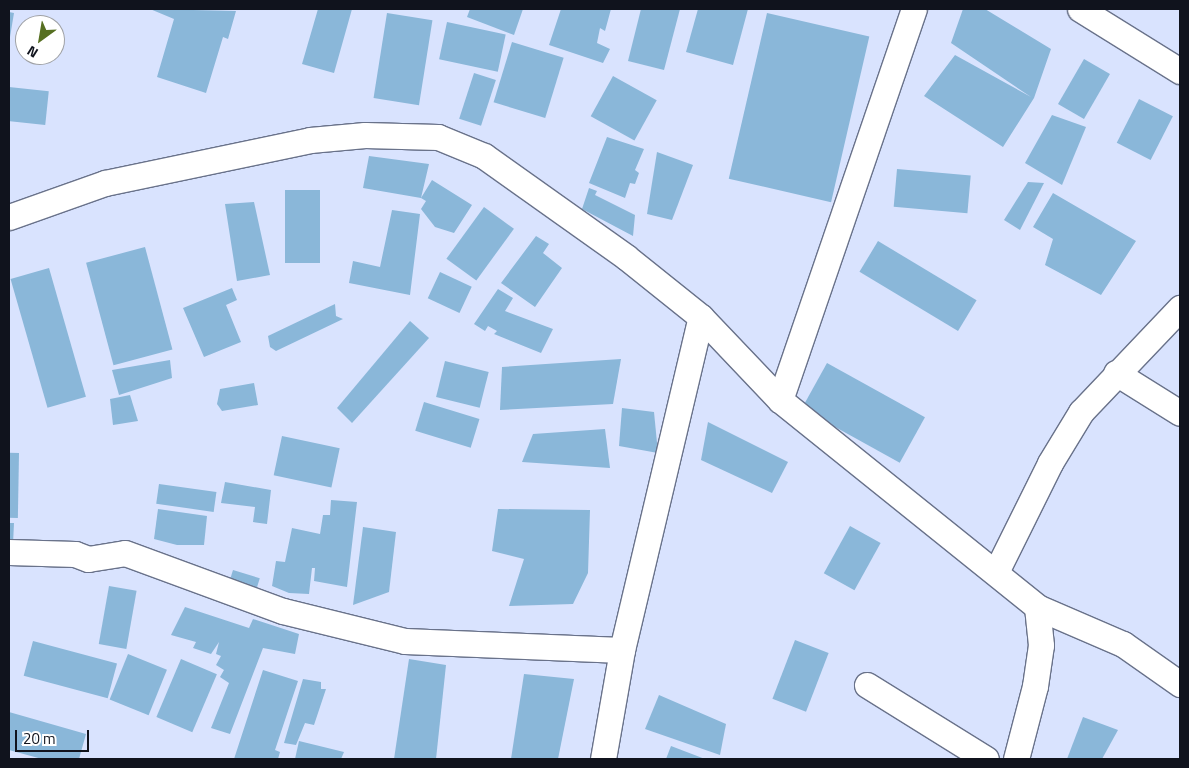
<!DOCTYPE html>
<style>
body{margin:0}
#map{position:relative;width:1189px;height:768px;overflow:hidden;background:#d9e3fe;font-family:"Titillium Web",sans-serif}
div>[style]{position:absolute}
.building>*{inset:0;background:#8ab7d9;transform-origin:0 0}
.roads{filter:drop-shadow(1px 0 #69728a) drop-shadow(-1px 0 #69728a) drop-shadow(0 1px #69728a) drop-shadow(0 -1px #69728a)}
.minor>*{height:25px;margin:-12.5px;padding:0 12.5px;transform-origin:12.5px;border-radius:12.5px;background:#fff}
span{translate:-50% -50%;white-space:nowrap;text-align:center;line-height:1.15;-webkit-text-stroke:4.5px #fff;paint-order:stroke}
.frame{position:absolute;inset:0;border:10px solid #10131d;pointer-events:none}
.north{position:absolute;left:15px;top:15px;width:50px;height:50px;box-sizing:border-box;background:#fff;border:1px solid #9fa1a5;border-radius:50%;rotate:212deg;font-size:14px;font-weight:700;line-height:20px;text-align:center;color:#10131d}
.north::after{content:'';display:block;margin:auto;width:18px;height:22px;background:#566f21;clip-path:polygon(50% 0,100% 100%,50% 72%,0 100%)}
.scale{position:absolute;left:15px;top:730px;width:74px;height:22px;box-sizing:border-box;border:2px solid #10131d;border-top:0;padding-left:6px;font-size:15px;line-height:18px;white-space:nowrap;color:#10131d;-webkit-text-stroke:4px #fff;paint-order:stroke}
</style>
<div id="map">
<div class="building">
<div style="clip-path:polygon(150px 9px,236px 11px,228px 39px,223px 37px,206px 93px,157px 77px,174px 19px)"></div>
<div style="clip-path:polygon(318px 9px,352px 9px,334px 73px,302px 64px)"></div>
<div style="clip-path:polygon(470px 9px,523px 9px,514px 35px,467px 17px)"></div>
<div style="clip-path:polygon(561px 9px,611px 9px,605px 31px,600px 28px,597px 43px,610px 49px,603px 63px,549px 45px)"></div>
<div style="clip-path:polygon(641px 9px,680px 9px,664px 70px,628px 61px)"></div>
<div style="clip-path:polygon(698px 9px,748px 9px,733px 65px,686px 52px)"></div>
<div style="clip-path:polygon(963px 9px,985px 9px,1051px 49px,1034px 98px,1003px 147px,924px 96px,955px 55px,1031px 97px,951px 43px)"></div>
<div style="clip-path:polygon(9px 12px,14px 13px,10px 37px,9px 37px)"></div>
<div style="left:387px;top:13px;width:46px;height:86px;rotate:9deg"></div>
<div style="left:767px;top:13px;width:105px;height:170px;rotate:13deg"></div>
<div style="left:447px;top:22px;width:60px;height:38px;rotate:12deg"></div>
<div style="left:512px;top:42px;width:54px;height:63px;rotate:17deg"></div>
<div style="left:1084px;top:59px;width:30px;height:52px;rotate:30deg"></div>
<div style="left:474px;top:73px;width:23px;height:48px;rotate:18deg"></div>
<div style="left:613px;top:76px;width:50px;height:46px;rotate:29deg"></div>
<div style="left:9px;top:87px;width:40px;height:34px;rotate:6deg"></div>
<div style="left:1139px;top:99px;width:38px;height:49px;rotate:27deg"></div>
<div style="clip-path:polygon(1052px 115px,1086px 127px,1062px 185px,1025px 163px)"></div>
<div style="clip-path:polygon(607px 137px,644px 149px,635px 170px,639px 173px,635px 184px,630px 183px,625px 198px,589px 183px)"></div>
<div style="clip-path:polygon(657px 152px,693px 165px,672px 220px,647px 214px)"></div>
<div style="clip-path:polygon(369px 156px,429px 164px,421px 198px,432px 180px,472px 205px,454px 233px,435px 227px,421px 209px,426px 201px,421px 198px,363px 188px)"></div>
<div style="left:897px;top:169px;width:74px;height:38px;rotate:5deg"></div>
<div style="clip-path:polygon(1028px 182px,1044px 183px,1020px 230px,1004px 220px)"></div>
<div style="clip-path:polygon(589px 188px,597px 191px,595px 195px,635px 215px,633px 236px,582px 209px)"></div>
<div style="left:285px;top:190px;width:35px;height:73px"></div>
<div style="clip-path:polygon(1053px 193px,1136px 241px,1101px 295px,1045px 265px,1053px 239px,1033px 227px)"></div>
<div style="clip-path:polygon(254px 202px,270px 275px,237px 281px,225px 204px)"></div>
<div style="left:484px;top:207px;width:37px;height:64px;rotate:36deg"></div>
<div style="clip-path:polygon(392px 210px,420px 214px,410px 295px,349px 283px,353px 261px,380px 267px)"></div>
<div style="clip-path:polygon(536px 236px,549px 244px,543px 253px,562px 268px,535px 307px,501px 283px)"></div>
<div style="left:878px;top:241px;width:115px;height:36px;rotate:31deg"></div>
<div style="left:145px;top:247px;width:106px;height:61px;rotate:75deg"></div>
<div style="left:49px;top:268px;width:134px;height:40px;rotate:74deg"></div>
<div style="left:440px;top:272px;width:35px;height:29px;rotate:25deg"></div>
<div style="clip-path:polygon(232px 288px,237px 300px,226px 305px,241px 342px,204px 357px,183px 308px)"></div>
<div style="clip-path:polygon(498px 289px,513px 298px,505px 311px,553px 329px,541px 353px,494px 334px,497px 331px,488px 326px,485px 331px,474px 324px)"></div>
<div style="clip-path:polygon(335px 304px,336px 316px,343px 319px,276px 351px,270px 347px,268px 336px)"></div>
<div style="clip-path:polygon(410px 321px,429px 338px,352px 423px,337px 408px)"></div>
<div style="clip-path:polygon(621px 359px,613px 404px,500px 410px,502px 367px)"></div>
<div style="clip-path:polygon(170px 360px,172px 378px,119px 395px,112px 370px)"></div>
<div style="left:445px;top:361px;width:45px;height:37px;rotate:14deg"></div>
<div style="left:827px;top:363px;width:112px;height:52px;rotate:29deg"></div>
<div style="clip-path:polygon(254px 383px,258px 405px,222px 411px,217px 404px,220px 389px)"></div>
<div style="clip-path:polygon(130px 395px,138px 421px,113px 425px,110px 399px)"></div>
<div style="left:424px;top:402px;width:58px;height:30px;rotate:17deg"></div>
<div style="clip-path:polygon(622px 408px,654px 412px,658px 453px,619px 446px)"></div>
<div style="clip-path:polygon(708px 422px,788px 462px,772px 493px,701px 460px)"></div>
<div style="clip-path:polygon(605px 429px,610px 468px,522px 462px,533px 434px)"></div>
<div style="left:282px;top:436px;width:59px;height:40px;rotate:12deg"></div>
<div style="left:19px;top:453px;width:65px;height:10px;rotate:91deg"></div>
<div style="clip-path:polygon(225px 482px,271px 490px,267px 524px,253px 522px,255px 507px,221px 503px)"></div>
<div style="left:159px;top:484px;width:58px;height:20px;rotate:8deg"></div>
<div style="clip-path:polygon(331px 500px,357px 502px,347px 587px,314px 581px,315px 568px,312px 568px,309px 594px,289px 593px,272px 586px,276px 561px,285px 562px,292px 528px,320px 534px,323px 515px,330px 515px)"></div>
<div style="clip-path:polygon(158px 509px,207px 516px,204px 545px,177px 545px,154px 539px)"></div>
<div style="clip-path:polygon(498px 509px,590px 510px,588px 573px,573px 604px,509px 606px,524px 559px,492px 551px)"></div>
<div style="clip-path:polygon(9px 523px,14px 523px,13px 544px,9px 544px)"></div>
<div style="left:850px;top:526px;width:35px;height:54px;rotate:29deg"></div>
<div style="clip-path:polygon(363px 527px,396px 532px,389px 592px,353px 605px)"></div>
<div style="left:233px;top:570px;width:28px;height:17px;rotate:17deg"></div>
<div style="left:109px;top:586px;width:28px;height:59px;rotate:10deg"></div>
<div style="clip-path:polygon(185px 607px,249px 628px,253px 619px,299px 634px,295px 654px,263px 648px,230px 734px,211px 728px,229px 683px,220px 677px,224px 670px,216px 665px,221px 656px,216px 654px,219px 642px,211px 654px,193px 648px,196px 642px,171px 635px)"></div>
<div style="left:795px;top:640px;width:36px;height:63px;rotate:21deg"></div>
<div style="left:33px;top:641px;width:87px;height:36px;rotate:15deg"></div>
<div style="left:128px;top:654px;width:42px;height:49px;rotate:22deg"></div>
<div style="left:181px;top:659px;width:39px;height:63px;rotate:23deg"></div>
<div style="clip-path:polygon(409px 659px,446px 665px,436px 759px,394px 759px)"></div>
<div style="clip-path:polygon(263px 670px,298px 681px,275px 750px,280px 752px,278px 759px,234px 759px)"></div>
<div style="clip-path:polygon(524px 674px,574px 679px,558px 759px,511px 759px)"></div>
<div style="clip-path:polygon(303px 679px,321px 682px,321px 689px,326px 689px,314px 725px,305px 723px,296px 745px,284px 743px)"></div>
<div style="clip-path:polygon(659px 695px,726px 724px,720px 755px,645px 729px)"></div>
<div style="clip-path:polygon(9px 712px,86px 734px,79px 759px,42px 759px,9px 750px)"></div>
<div style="clip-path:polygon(1083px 717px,1118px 730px,1102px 759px,1067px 759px)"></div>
<div style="clip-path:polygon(299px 741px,344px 752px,341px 759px,295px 759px)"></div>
<div style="clip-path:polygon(671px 746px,705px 759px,666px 759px)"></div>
</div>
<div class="roads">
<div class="minor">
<div style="left:1080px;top:9px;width:118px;rotate:31.8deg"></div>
<div style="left:9px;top:217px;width:102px;rotate:-19.5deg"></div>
<div style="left:105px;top:183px;width:209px;rotate:-11.8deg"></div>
<div style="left:310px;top:140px;width:55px;rotate:-5.2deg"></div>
<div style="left:365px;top:135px;width:73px;rotate:1.6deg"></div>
<div style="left:438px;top:137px;width:50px;rotate:22.4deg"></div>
<div style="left:484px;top:156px;width:174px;rotate:35.4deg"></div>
<div style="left:626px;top:257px;width:96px;rotate:38.7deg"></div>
<div style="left:701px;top:317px;width:115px;rotate:46.4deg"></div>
<div style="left:780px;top:400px;width:330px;rotate:38.8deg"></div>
<div style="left:1037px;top:607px;width:94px;rotate:23.3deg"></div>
<div style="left:1123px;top:644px;width:70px;rotate:35.1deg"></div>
<div style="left:1116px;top:373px;width:75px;rotate:32deg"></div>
<div style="left:780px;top:400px;width:413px;rotate:-71.1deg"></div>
<div style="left:9px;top:552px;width:66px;rotate:1.7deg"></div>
<div style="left:75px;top:554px;width:14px;rotate:21deg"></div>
<div style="left:88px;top:559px;width:37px;rotate:-9deg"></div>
<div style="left:125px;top:553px;width:168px;rotate:20.2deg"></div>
<div style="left:283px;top:611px;width:126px;rotate:13.8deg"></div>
<div style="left:405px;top:641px;width:217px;rotate:2.4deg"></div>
<div style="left:996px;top:572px;width:122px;rotate:-63.6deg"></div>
<div style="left:1050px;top:463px;width:60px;rotate:-58.7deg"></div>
<div style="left:1081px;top:412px;width:144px;rotate:-46.4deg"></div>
<div style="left:867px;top:685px;width:140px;rotate:31.9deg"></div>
<div style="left:603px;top:759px;width:111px;rotate:-80.1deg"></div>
<div style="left:622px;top:650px;width:342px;rotate:-76.7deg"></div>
<div style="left:1016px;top:759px;width:75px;rotate:-75.4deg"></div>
<div style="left:1035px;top:686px;width:41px;rotate:-81.7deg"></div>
<div style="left:1041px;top:645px;width:38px;rotate:-96deg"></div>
</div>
</div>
<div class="frame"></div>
<div class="north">N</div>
<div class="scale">20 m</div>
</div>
